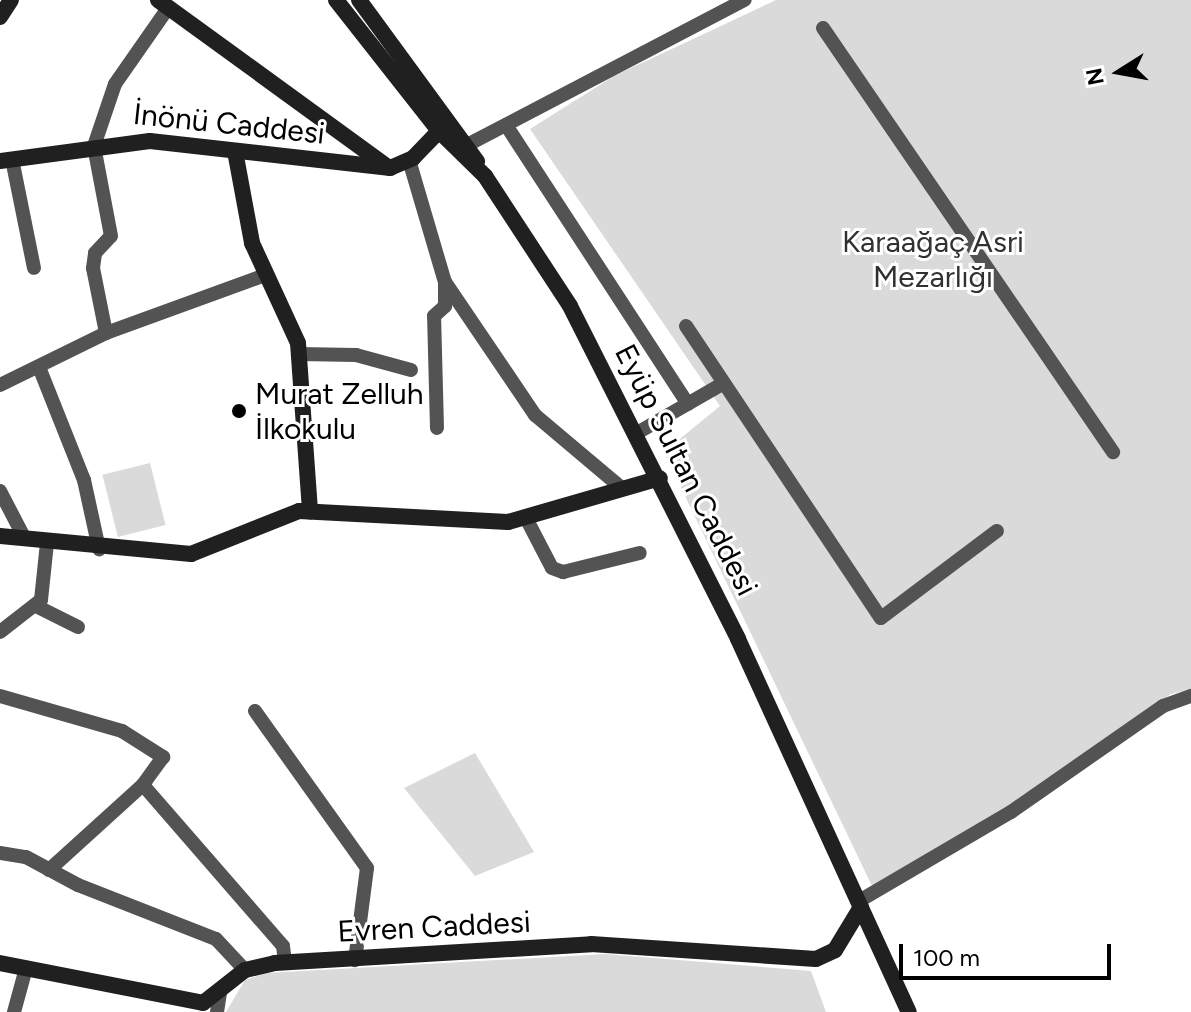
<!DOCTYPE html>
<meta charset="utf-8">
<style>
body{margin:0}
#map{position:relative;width:1191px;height:1012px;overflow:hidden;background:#fff;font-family:Figtree,sans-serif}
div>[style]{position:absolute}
.green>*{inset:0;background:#dadada;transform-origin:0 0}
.street>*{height:14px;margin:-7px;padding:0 7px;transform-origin:7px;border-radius:7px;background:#535353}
.secondary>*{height:16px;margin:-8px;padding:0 8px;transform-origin:8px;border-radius:8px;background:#202020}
.dots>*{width:22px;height:22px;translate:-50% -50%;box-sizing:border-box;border:4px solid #fff;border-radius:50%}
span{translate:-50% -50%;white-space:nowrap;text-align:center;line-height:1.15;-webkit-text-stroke:6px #fff;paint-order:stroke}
.street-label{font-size:30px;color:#000}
.park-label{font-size:30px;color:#313131}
.poi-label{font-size:30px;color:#000}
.left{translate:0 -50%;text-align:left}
.north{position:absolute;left:1079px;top:32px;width:80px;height:80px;-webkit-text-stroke:6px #fff;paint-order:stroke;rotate:259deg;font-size:22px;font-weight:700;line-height:32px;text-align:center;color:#000}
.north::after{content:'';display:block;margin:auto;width:28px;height:36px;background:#000;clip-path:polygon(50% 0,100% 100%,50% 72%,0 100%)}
.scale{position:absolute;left:899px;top:944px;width:212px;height:36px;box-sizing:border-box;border:4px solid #000;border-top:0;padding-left:10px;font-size:24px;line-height:28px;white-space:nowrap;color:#000;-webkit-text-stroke:6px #fff;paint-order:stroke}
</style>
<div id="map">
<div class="green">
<div style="clip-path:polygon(776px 0,1191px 0,1191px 689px,1171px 694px,991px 818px,872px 886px,664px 452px,720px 406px,530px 129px,614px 76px)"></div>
<div style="left:150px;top:463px;width:64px;height:49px;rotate:76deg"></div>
<div style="clip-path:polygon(475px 753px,534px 852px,475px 876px,404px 788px)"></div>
<div style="clip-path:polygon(605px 954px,811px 971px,826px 1012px,226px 1012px,245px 980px,267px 973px)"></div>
</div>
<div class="street">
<div style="left:823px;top:28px;width:514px;rotate:55.63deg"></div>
<div style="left:506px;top:125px;width:333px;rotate:56.9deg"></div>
<div style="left:469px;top:144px;width:311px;rotate:-27.6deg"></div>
<div style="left:12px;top:159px;width:111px;rotate:78.6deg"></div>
<div style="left:409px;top:160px;width:127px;rotate:73.6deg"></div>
<div style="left:445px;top:282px;width:161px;rotate:55.9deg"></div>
<div style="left:535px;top:415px;width:115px;rotate:40.1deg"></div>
<div style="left:686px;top:326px;width:351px;rotate:56.3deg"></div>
<div style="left:881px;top:618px;width:145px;rotate:-36.9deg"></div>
<div style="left:106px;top:333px;width:66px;rotate:-101.3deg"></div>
<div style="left:93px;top:268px;width:15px;rotate:-82deg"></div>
<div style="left:95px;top:253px;width:23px;rotate:-47deg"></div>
<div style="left:111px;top:236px;width:92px;rotate:-100.7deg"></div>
<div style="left:94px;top:146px;width:65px;rotate:-71.3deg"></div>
<div style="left:115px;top:84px;width:93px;rotate:-55.1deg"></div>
<div style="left:298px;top:354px;width:58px;rotate:1deg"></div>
<div style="left:356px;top:355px;width:57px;rotate:15.3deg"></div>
<div style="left:39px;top:367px;width:122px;rotate:68.3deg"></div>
<div style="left:84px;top:480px;width:71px;rotate:77.7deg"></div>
<div style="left:0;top:385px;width:118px;rotate:-26.1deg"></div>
<div style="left:106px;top:333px;width:169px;rotate:-20deg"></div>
<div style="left:437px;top:428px;width:112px;rotate:-91.5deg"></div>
<div style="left:434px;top:316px;width:15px;rotate:-42deg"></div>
<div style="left:445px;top:306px;width:23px;rotate:-90deg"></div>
<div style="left:637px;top:433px;width:100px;rotate:-29.9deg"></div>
<div style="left:0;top:491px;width:54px;rotate:62.5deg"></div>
<div style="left:526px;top:518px;width:56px;rotate:62.5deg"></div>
<div style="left:552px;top:568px;width:12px;rotate:20deg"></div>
<div style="left:563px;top:572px;width:79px;rotate:-13.9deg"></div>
<div style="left:36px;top:606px;width:47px;rotate:26.6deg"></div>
<div style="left:0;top:632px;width:52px;rotate:-38deg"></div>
<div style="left:41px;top:600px;width:57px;rotate:-84deg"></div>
<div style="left:0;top:696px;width:127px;rotate:16deg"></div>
<div style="left:122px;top:731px;width:49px;rotate:32.4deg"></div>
<div style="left:163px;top:757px;width:34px;rotate:126deg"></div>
<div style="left:143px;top:785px;width:213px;rotate:49deg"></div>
<div style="left:283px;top:946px;width:17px;rotate:83deg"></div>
<div style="left:255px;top:711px;width:193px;rotate:54.5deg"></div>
<div style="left:367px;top:868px;width:93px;rotate:97.4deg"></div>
<div style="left:0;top:853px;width:26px;rotate:9deg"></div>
<div style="left:26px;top:857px;width:59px;rotate:28.3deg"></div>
<div style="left:78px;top:885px;width:148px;rotate:21.4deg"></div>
<div style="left:216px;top:939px;width:42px;rotate:46.9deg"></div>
<div style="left:49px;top:870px;width:130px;rotate:-42.2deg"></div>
<div style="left:859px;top:901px;width:176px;rotate:-30.4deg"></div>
<div style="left:1011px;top:812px;width:185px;rotate:-34.9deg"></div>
<div style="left:1163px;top:706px;width:30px;rotate:-20deg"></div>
<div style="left:14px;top:1012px;width:46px;rotate:-74.7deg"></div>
<div style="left:217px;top:1012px;width:19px;rotate:-81deg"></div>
</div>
<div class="secondary">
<div style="left:158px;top:0;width:284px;rotate:36deg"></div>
<div style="left:336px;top:0;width:167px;rotate:51.8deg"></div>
<div style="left:439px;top:131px;width:64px;rotate:44.4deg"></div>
<div style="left:485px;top:176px;width:155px;rotate:56.8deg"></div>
<div style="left:570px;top:306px;width:373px;rotate:63.2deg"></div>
<div style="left:738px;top:639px;width:410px;rotate:65.4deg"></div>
<div style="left:359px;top:0;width:200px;rotate:53.8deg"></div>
<div style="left:0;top:17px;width:20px;rotate:-57deg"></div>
<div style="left:235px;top:151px;width:94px;rotate:79.5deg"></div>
<div style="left:252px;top:243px;width:110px;rotate:65.3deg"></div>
<div style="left:298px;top:343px;width:169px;rotate:85.9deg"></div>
<div style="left:0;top:161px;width:151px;rotate:-7.6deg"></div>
<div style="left:150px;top:141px;width:242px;rotate:6.4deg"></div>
<div style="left:390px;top:168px;width:25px;rotate:-23deg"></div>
<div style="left:413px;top:158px;width:37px;rotate:-46deg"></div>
<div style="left:0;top:536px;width:192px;rotate:5.4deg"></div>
<div style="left:191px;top:554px;width:116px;rotate:-21.7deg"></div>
<div style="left:299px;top:511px;width:209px;rotate:3deg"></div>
<div style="left:508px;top:522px;width:158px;rotate:-16.1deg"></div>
<div style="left:0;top:963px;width:207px;rotate:11.1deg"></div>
<div style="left:203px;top:1003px;width:53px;rotate:-38.2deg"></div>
<div style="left:245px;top:970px;width:31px;rotate:-13deg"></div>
<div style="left:275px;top:963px;width:317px;rotate:-3.4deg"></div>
<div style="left:591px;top:944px;width:225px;rotate:3.8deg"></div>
<div style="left:816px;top:959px;width:21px;rotate:-25deg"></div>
<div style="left:835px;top:950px;width:50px;rotate:-58.8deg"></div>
</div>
<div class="dots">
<div style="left:239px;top:411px;background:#000"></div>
</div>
<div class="street-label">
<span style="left:229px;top:124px;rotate:6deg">İnönü Caddesi</span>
<span style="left:686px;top:470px;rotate:63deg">Eyüp Sultan Caddesi</span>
<span style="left:434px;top:927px;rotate:-3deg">Evren Caddesi</span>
</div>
<div class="park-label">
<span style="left:933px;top:259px">Karaağaç Asri<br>Mezarlığı</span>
</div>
<div class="poi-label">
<span class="left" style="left:255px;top:411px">Murat Zelluh<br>İlkokulu</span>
</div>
<div class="north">N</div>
<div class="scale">100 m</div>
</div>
